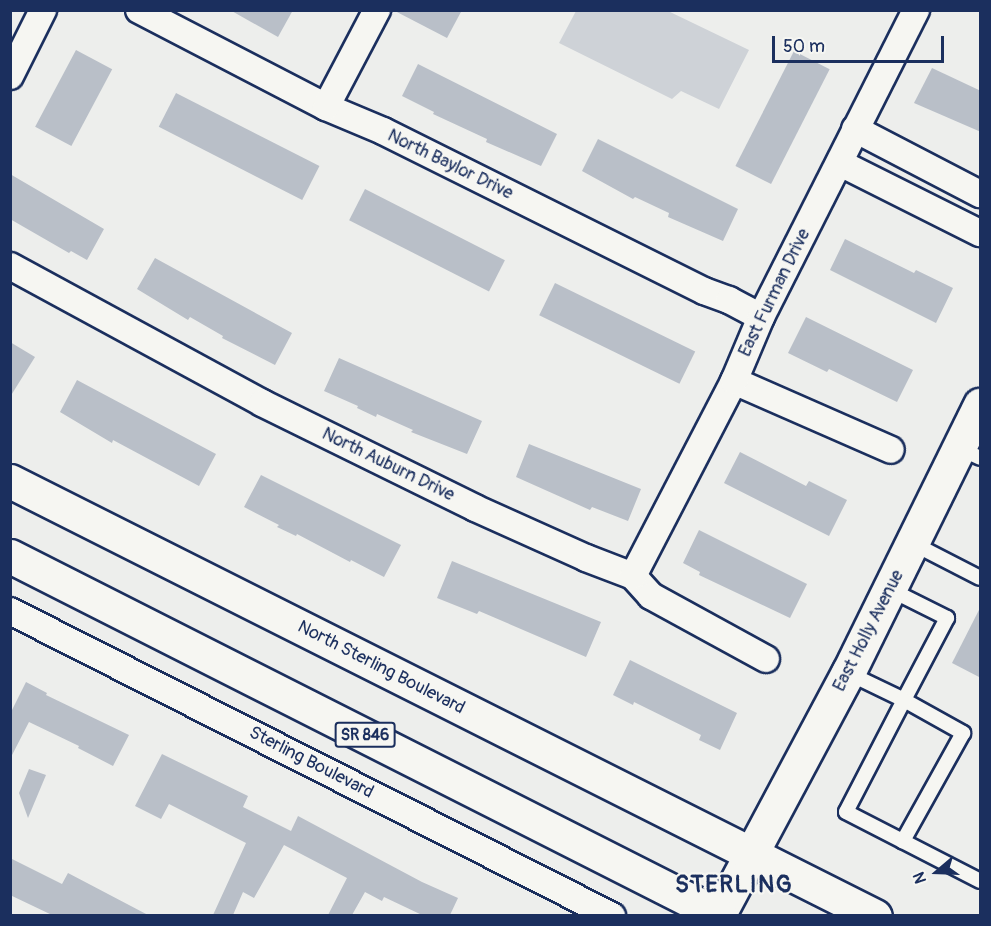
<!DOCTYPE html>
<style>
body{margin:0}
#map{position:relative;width:991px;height:926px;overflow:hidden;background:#edeeec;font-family:Pangolin,sans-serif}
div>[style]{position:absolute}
.green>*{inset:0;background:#ced2d7}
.building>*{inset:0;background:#b9bfc8;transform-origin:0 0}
.roads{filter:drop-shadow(2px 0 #1b2f5e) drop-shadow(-2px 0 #1b2f5e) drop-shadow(0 2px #1b2f5e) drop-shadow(0 -2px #1b2f5e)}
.service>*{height:14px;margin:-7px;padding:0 7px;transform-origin:7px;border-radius:7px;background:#f6f6f2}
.minor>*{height:26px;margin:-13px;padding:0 13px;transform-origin:13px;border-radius:13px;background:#f6f6f2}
.tertiary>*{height:33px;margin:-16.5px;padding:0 16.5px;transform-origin:16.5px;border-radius:16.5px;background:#f6f6f2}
.primary>*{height:33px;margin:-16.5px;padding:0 16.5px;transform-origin:16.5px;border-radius:16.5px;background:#f6f6f2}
span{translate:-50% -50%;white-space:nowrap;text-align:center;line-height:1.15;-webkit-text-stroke:4.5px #f6f6f2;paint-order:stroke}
.shield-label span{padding:2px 4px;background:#f6f6f2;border:2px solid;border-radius:4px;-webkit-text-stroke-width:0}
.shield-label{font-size:16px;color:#1b2f5e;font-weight:700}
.street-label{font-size:18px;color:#1b2f5e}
.district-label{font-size:24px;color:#1b2f5e;font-weight:700;letter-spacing:1.5px}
.frame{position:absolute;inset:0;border:12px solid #1b2f5e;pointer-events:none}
.north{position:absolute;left:907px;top:842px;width:60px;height:60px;-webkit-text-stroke:4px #f6f6f2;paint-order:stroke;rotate:251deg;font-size:16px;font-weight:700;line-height:24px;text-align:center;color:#1b2f5e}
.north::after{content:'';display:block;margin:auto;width:21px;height:27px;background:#1b2f5e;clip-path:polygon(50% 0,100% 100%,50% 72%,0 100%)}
.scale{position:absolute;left:772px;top:36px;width:172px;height:27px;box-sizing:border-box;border:3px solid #1b2f5e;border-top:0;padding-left:8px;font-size:18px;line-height:21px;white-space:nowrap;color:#1b2f5e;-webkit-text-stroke:4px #f6f6f2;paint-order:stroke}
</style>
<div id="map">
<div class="green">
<div style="clip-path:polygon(668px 11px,749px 50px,719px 109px,681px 91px,672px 99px,559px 43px,576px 11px)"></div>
</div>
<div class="building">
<div style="clip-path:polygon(230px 10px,293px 10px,278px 37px)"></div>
<div style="clip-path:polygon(393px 10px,462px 10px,447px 38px)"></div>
<div style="left:76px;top:50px;width:41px;height:87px;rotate:28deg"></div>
<div style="left:794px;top:51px;width:40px;height:129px;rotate:27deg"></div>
<div style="clip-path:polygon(418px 64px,557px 134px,541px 166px,486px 142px,487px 139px,433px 114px,434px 112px,402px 96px)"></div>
<div style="clip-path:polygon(932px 68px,981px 91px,981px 132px,914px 103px)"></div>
<div style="left:176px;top:93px;width:161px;height:38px;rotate:27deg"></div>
<div style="clip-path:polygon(598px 139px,738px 209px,723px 241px,668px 217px,669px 213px,635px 197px,633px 199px,582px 171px)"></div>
<div style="clip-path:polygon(10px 174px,104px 229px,87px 260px,71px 251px,69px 253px,10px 219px)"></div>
<div style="left:365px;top:189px;width:157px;height:35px;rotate:27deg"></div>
<div style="clip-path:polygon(845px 239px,914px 273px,916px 270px,953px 288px,936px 323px,830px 270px)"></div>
<div style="clip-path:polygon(155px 258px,292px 333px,275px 365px,222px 338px,223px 336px,190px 317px,188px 320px,137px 289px)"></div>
<div style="left:555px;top:283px;width:156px;height:36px;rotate:26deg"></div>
<div style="clip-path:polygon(806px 317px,913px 370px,897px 402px,829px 369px,827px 372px,788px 353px)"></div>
<div style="clip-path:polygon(10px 342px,35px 357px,10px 397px)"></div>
<div style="clip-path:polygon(339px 358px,482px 421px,467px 454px,411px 432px,413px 430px,377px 414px,376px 417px,357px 408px,358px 406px,324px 391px)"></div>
<div style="clip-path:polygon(77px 380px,216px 454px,199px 486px,113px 440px,112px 443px,60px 412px)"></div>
<div style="clip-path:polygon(529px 444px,641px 489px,628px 521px,592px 507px,590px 510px,516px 477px)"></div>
<div style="clip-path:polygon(740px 452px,806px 486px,809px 481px,847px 500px,829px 536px,724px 483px)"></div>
<div style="clip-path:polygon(261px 475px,401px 545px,384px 577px,351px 560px,350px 562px,297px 534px,296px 536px,277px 527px,279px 525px,244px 507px)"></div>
<div style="clip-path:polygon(699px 530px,807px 584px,790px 618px,699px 575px,700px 572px,683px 563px)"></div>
<div style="clip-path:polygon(452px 561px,601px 622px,586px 657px,479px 611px,477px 614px,437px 598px)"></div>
<div style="clip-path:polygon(981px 606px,981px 678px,952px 663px)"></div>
<div style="clip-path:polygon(630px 660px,737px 713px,720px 750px,699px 740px,701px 735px,634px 702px,633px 705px,613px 695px)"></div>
<div style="clip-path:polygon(26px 682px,47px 693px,46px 695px,129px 735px,113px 766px,78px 748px,79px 746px,29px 722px,10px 759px,10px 714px)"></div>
<div style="clip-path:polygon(162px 754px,248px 796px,243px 807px,291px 831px,298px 816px,422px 882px,458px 898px,450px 915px,422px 915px,384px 897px,382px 901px,365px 892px,352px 915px,328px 915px,347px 878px,284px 845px,254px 898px,243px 892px,233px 915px,213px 915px,246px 843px,169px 804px,161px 819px,135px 806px)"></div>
<div style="clip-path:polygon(29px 769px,46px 775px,28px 818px,19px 793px)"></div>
<div style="clip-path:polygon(10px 858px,62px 884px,68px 873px,148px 915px,52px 915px,10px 895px)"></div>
</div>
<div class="roads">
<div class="service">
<div style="left:959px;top:448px;width:23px;rotate:25deg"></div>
<div style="left:912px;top:543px;width:76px;rotate:27.2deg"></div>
<div style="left:889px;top:589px;width:65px;rotate:26.6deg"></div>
<div style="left:947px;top:618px;width:93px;rotate:117.7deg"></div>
<div style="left:904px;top:700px;width:68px;rotate:29.2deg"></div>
<div style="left:963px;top:733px;width:124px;rotate:119.1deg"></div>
<div style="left:848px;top:673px;width:62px;rotate:25.7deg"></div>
<div style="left:904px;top:700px;width:126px;rotate:117.4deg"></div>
<div style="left:846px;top:812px;width:151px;rotate:27.2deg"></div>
</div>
<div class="minor">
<div style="left:139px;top:10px;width:211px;rotate:27.4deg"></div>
<div style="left:326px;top:107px;width:62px;rotate:22.8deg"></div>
<div style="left:383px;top:131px;width:359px;rotate:26.5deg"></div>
<div style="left:704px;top:291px;width:27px;rotate:20deg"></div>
<div style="left:729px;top:300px;width:36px;rotate:28deg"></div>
<div style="left:10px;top:76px;width:74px;rotate:-63.4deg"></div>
<div style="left:326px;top:107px;width:110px;rotate:-62.3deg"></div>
<div style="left:855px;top:129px;width:141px;rotate:27.5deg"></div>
<div style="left:840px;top:163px;width:157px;rotate:26.6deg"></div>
<div style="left:10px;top:266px;width:287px;rotate:28.5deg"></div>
<div style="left:262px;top:403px;width:237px;rotate:26.2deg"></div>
<div style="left:475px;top:508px;width:122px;rotate:24.2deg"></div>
<div style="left:586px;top:558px;width:50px;rotate:21deg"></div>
<div style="left:633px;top:576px;width:27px;rotate:48deg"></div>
<div style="left:651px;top:596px;width:131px;rotate:28.7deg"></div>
<div style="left:734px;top:381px;width:171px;rotate:23.7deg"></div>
<div style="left:633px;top:576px;width:220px;rotate:-62.6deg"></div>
<div style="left:734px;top:381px;width:69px;rotate:-67.1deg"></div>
<div style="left:761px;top:317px;width:344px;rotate:-63.2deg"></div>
<div style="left:10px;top:611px;width:675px;rotate:26.87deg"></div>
</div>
<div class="tertiary">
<div style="left:718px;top:916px;width:276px;rotate:-61.9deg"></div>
<div style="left:848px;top:673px;width:299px;rotate:-63.8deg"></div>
</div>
<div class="primary">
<div style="left:10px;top:481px;width:968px;rotate:26.7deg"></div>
<div style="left:10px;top:556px;width:797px;rotate:26.85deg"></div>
</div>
</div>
<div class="shield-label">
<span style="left:365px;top:735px">SR 846</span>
</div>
<div class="street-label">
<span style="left:450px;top:165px;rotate:26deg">North Baylor Drive</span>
<span style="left:775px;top:293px;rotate:-64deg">East Furman Drive</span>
<span style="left:388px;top:465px;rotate:26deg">North Auburn Drive</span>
<span style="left:869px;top:631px;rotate:-63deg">East Holly Avenue</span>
<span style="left:381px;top:668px;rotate:27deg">North Sterling Boulevard</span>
<span style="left:311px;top:763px;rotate:27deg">Sterling Boulevard</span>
</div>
<div class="district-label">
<span style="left:734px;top:885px">STERLING</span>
</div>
<div class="frame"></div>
<div class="north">N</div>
<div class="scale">50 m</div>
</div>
